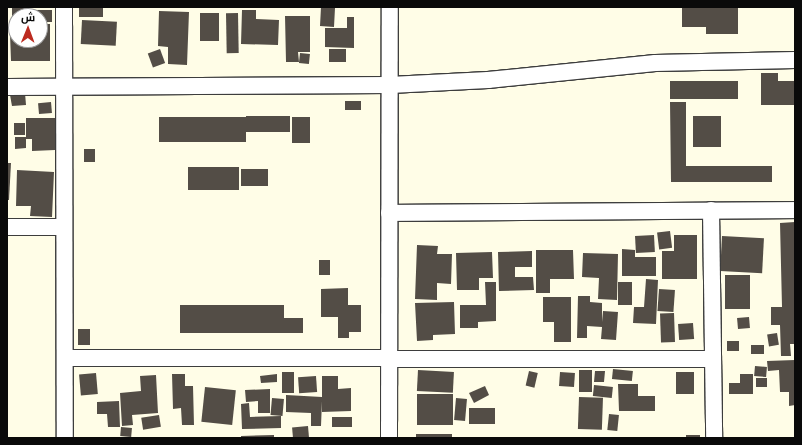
<!DOCTYPE html>
<meta charset="utf-8">
<style>
body{margin:0}
#map{position:relative;width:802px;height:445px;overflow:hidden;background:#fffde7;font-family:"IBM Plex Serif",Cairo,serif}
div>[style]{position:absolute}
.building>*{inset:0;background:#534d46;transform-origin:0 0}
.roads{filter:drop-shadow(1px 0 #3d3d3d) drop-shadow(-1px 0 #3d3d3d) drop-shadow(0 1px #3d3d3d) drop-shadow(0 -1px #3d3d3d)}
.street>*{height:16px;margin:-8px;padding:0 8px;transform-origin:8px;border-radius:8px;background:#fff}
span{translate:-50% -50%;white-space:nowrap;text-align:center;line-height:1.15;-webkit-text-stroke:4px #fff;paint-order:stroke}
.frame{position:absolute;inset:0;border:8px solid #0a0a0a;pointer-events:none}
.north{position:absolute;left:8px;top:8px;width:40px;height:40px;box-sizing:border-box;background:#fff;border:1px solid #9d9d9d;border-radius:50%;rotate:1deg;font-size:11px;font-weight:700;line-height:16px;text-align:center;color:#0a0a0a}
.north::after{content:'';display:block;margin:auto;width:14px;height:18px;background:#bc2b20;clip-path:polygon(50% 0,100% 100%,50% 72%,0 100%)}
</style>
<div id="map">
<div class="building">
<div style="clip-path:polygon(12px 7px,27px 7px,26px 16px,16px 16px,16px 32px,12px 32px)"></div>
<div style="left:79px;top:7px;width:24px;height:10px"></div>
<div style="clip-path:polygon(321px 7px,343px 7px,335px 8px,334px 27px,320px 26px)"></div>
<div style="clip-path:polygon(682px 7px,738px 7px,738px 34px,706px 34px,706px 27px,682px 27px)"></div>
<div style="clip-path:polygon(28px 10px,52px 10px,52px 22px,40px 22px,40px 16px,28px 16px)"></div>
<div style="clip-path:polygon(242px 10px,256px 10px,256px 19px,279px 20px,278px 45px,241px 44px)"></div>
<div style="clip-path:polygon(159px 11px,189px 12px,187px 65px,168px 64px,168px 47px,158px 46px)"></div>
<div style="left:200px;top:13px;width:19px;height:28px"></div>
<div style="left:238px;top:13px;width:40px;height:12px;rotate:89deg"></div>
<div style="clip-path:polygon(285px 16px,310px 16px,310px 52px,298px 52px,299px 62px,286px 62px)"></div>
<div style="clip-path:polygon(347px 17px,354px 17px,354px 48px,325px 47px,325px 28px,347px 28px)"></div>
<div style="left:82px;top:20px;width:35px;height:24px;rotate:3deg"></div>
<div style="clip-path:polygon(40px 24px,50px 24px,50px 61px,11px 61px,10px 34px,16px 34px,16px 40px,40px 40px)"></div>
<div style="left:160px;top:49px;width:15px;height:13px;rotate:70deg"></div>
<div style="left:329px;top:49px;width:17px;height:13px"></div>
<div style="left:300px;top:53px;width:10px;height:10px;rotate:6deg"></div>
<div style="clip-path:polygon(761px 73px,778px 73px,778px 81px,795px 81px,795px 105px,761px 105px)"></div>
<div style="left:738px;top:81px;width:18px;height:68px;rotate:90deg"></div>
<div style="clip-path:polygon(25px 93px,26px 105px,12px 106px,10px 95px)"></div>
<div style="left:361px;top:101px;width:9px;height:16px;rotate:90deg"></div>
<div style="left:51px;top:102px;width:11px;height:13px;rotate:85deg"></div>
<div style="clip-path:polygon(670px 102px,686px 102px,686px 166px,772px 166px,772px 182px,671px 182px)"></div>
<div style="left:290px;top:116px;width:16px;height:44px;rotate:90deg"></div>
<div style="left:721px;top:116px;width:31px;height:28px;rotate:90deg"></div>
<div style="left:246px;top:117px;width:25px;height:87px;rotate:90deg"></div>
<div style="left:310px;top:117px;width:26px;height:18px;rotate:90deg"></div>
<div style="clip-path:polygon(26px 118px,55px 118px,55px 150px,32px 151px,32px 139px,26px 139px,26px 148px,15px 149px,15px 137px,26px 137px)"></div>
<div style="left:25px;top:123px;width:12px;height:11px;rotate:90deg"></div>
<div style="left:84px;top:149px;width:11px;height:13px"></div>
<div style="clip-path:polygon(7px 163px,11px 163px,9px 200px,7px 200px)"></div>
<div style="left:188px;top:167px;width:51px;height:23px"></div>
<div style="left:241px;top:169px;width:27px;height:17px"></div>
<div style="clip-path:polygon(17px 170px,54px 172px,52px 217px,30px 216px,31px 206px,16px 206px)"></div>
<div style="clip-path:polygon(795px 222px,795px 344px,790px 344px,791px 356px,781px 356px,780px 325px,771px 325px,771px 307px,782px 307px,780px 223px)"></div>
<div style="left:670px;top:231px;width:17px;height:13px;rotate:83deg"></div>
<div style="left:654px;top:235px;width:17px;height:19px;rotate:87deg"></div>
<div style="clip-path:polygon(674px 235px,697px 235px,697px 279px,662px 279px,662px 251px,674px 251px)"></div>
<div style="left:722px;top:236px;width:42px;height:35px;rotate:3deg"></div>
<div style="clip-path:polygon(417px 245px,438px 246px,437px 254px,452px 254px,451px 284px,437px 283px,437px 300px,415px 299px)"></div>
<div style="clip-path:polygon(622px 249px,635px 250px,635px 257px,656px 257px,656px 276px,622px 276px)"></div>
<div style="clip-path:polygon(536px 250px,573px 250px,574px 279px,550px 279px,550px 293px,536px 293px)"></div>
<div style="clip-path:polygon(532px 251px,532px 267px,515px 267px,515px 277px,533px 277px,534px 290px,499px 291px,498px 252px)"></div>
<div style="clip-path:polygon(492px 252px,493px 278px,479px 278px,479px 290px,457px 290px,456px 253px)"></div>
<div style="clip-path:polygon(583px 253px,618px 254px,617px 300px,598px 299px,599px 278px,582px 277px)"></div>
<div style="left:319px;top:260px;width:11px;height:15px"></div>
<div style="left:725px;top:275px;width:25px;height:34px"></div>
<div style="clip-path:polygon(646px 279px,658px 280px,656px 324px,633px 323px,634px 307px,644px 307px)"></div>
<div style="clip-path:polygon(485px 282px,496px 282px,496px 321px,478px 322px,478px 328px,460px 328px,460px 305px,486px 305px)"></div>
<div style="left:618px;top:282px;width:14px;height:23px"></div>
<div style="clip-path:polygon(348px 288px,348px 305px,361px 305px,361px 332px,349px 332px,349px 338px,338px 338px,338px 317px,321px 317px,321px 289px)"></div>
<div style="left:659px;top:289px;width:16px;height:22px;rotate:4deg"></div>
<div style="clip-path:polygon(578px 296px,590px 296px,590px 302px,602px 303px,602px 322px,603px 311px,618px 312px,616px 340px,601px 339px,602px 327px,587px 326px,587px 338px,577px 338px)"></div>
<div style="clip-path:polygon(543px 297px,571px 297px,571px 342px,554px 342px,554px 322px,543px 322px)"></div>
<div style="clip-path:polygon(454px 302px,455px 334px,433px 335px,433px 340px,417px 341px,415px 303px)"></div>
<div style="clip-path:polygon(180px 305px,284px 305px,284px 318px,303px 318px,303px 333px,180px 333px)"></div>
<div style="left:674px;top:313px;width:29px;height:14px;rotate:88deg"></div>
<div style="left:749px;top:317px;width:11px;height:12px;rotate:85deg"></div>
<div style="left:693px;top:323px;width:16px;height:15px;rotate:86deg"></div>
<div style="left:78px;top:329px;width:12px;height:16px"></div>
<div style="left:777px;top:333px;width:12px;height:10px;rotate:81deg"></div>
<div style="left:727px;top:341px;width:12px;height:10px"></div>
<div style="left:751px;top:345px;width:13px;height:9px"></div>
<div style="clip-path:polygon(795px 360px,795px 405px,789px 406px,789px 392px,780px 392px,779px 370px,768px 371px,767px 361px)"></div>
<div style="left:755px;top:366px;width:12px;height:10px;rotate:5deg"></div>
<div style="left:613px;top:369px;width:20px;height:10px;rotate:6deg"></div>
<div style="left:418px;top:370px;width:36px;height:21px;rotate:3deg"></div>
<div style="left:592px;top:370px;width:22px;height:13px;rotate:90deg"></div>
<div style="left:529px;top:371px;width:9px;height:15px;rotate:13deg"></div>
<div style="clip-path:polygon(595px 371px,605px 371px,604px 382px,594px 382px)"></div>
<div style="left:282px;top:372px;width:12px;height:21px"></div>
<div style="left:560px;top:372px;width:15px;height:14px;rotate:4deg"></div>
<div style="left:676px;top:372px;width:18px;height:22px"></div>
<div style="left:96px;top:373px;width:21px;height:17px;rotate:85deg"></div>
<div style="clip-path:polygon(172px 374px,185px 374px,185px 386px,193px 386px,194px 425px,182px 425px,181px 408px,173px 409px)"></div>
<div style="clip-path:polygon(277px 374px,277px 382px,261px 383px,260px 376px)"></div>
<div style="clip-path:polygon(740px 374px,753px 374px,753px 394px,729px 394px,729px 383px,740px 383px)"></div>
<div style="clip-path:polygon(156px 375px,158px 413px,132px 415px,133px 425px,122px 426px,120px 393px,141px 391px,140px 376px)"></div>
<div style="left:316px;top:376px;width:16px;height:18px;rotate:86deg"></div>
<div style="clip-path:polygon(322px 376px,338px 376px,338px 389px,351px 388px,351px 411px,322px 412px,322px 401px,321px 426px,311px 426px,311px 413px,286px 412px,286px 395px,322px 397px)"></div>
<div style="left:756px;top:378px;width:11px;height:9px"></div>
<div style="clip-path:polygon(618px 384px,638px 384px,638px 396px,655px 396px,655px 411px,619px 411px)"></div>
<div style="left:594px;top:385px;width:19px;height:11px;rotate:6deg"></div>
<div style="clip-path:polygon(485px 386px,489px 395px,474px 403px,469px 393px)"></div>
<div style="left:205px;top:387px;width:31px;height:35px;rotate:6deg"></div>
<div style="clip-path:polygon(270px 389px,270px 413px,258px 413px,258px 401px,246px 402px,245px 390px)"></div>
<div style="left:417px;top:394px;width:36px;height:31px"></div>
<div style="left:579px;top:397px;width:24px;height:32px;rotate:2deg"></div>
<div style="left:272px;top:398px;width:12px;height:17px;rotate:5deg"></div>
<div style="left:456px;top:398px;width:11px;height:22px;rotate:5deg"></div>
<div style="clip-path:polygon(119px 401px,120px 427px,108px 427px,107px 414px,97px 414px,97px 402px)"></div>
<div style="clip-path:polygon(249px 403px,250px 417px,281px 416px,281px 428px,242px 429px,241px 404px)"></div>
<div style="left:469px;top:408px;width:26px;height:16px"></div>
<div style="left:609px;top:414px;width:10px;height:16px;rotate:6deg"></div>
<div style="left:159px;top:415px;width:12px;height:18px;rotate:81deg"></div>
<div style="left:332px;top:417px;width:20px;height:10px"></div>
<div style="left:308px;top:426px;width:12px;height:16px;rotate:85deg"></div>
<div style="left:121px;top:427px;width:11px;height:9px;rotate:5deg"></div>
<div style="left:416px;top:434px;width:36px;height:4px"></div>
<div style="clip-path:polygon(274px 435px,274px 438px,241px 438px,241px 436px)"></div>
<div style="left:686px;top:435px;width:14px;height:3px"></div>
</div>
<div class="roads">
<div class="street">
<div style="left:64px;top:7px;width:431px;rotate:89.9deg"></div>
<div style="left:7px;top:87px;width:383px;rotate:-0.3deg"></div>
<div style="left:390px;top:85px;width:98px;rotate:-2.9deg"></div>
<div style="left:488px;top:80px;width:168px;rotate:-5.8deg"></div>
<div style="left:655px;top:63px;width:140px;rotate:-1.2deg"></div>
<div style="left:711px;top:210px;width:228px;rotate:89.2deg"></div>
<div style="left:389px;top:213px;width:406px;rotate:-0.4deg"></div>
<div style="left:7px;top:227px;width:57px"></div>
<div style="left:65px;top:358px;width:647px;rotate:0.09deg"></div>
<div style="left:389px;top:438px;width:431px;rotate:-89.9deg"></div>
</div>
</div>
<div class="frame"></div>
<div class="north">ش</div>
</div>
